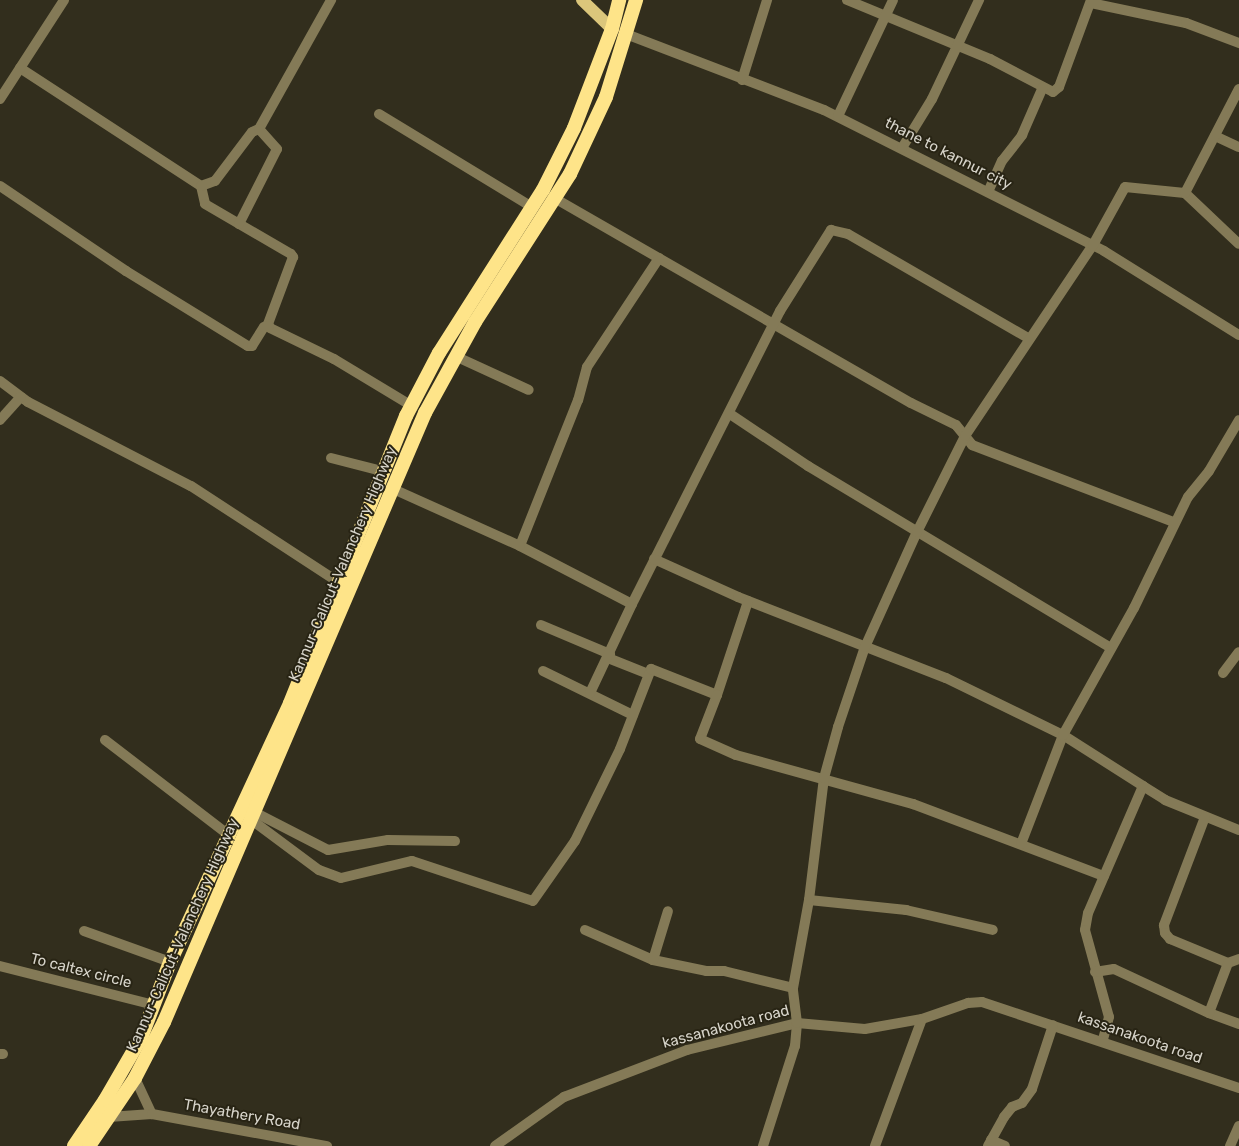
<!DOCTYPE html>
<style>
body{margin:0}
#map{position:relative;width:1239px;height:1146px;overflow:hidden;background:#322e1d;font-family:Rubik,sans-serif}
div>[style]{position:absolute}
.minor>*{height:10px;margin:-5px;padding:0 5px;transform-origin:5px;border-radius:5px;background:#847a57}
.major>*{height:12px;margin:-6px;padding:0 6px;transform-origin:6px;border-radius:6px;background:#dbc67b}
.highway>*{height:14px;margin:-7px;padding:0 7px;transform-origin:7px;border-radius:7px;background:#fee489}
span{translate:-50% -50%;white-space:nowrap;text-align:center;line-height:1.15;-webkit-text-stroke:4px #282414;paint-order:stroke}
.street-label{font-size:15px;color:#d7d4ca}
</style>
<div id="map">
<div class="minor">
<div style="left:847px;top:0;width:155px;rotate:22.4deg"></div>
<div style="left:990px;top:59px;width:71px;rotate:27.6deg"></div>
<div style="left:1053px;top:92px;width:8px;rotate:-40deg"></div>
<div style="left:1059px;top:87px;width:93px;rotate:-69.8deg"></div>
<div style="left:1091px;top:3px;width:97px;rotate:11.9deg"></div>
<div style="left:1186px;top:23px;width:57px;rotate:20.7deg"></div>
<div style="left:626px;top:34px;width:212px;rotate:21deg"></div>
<div style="left:824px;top:110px;width:313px;rotate:26.7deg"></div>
<div style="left:1104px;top:251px;width:159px;rotate:31.9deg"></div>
<div style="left:20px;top:68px;width:216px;rotate:33.1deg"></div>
<div style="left:201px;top:186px;width:18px;rotate:77deg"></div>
<div style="left:205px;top:204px;width:99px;rotate:30.2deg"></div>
<div style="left:291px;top:254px;width:4px;rotate:56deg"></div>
<div style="left:293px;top:257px;width:72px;rotate:110.5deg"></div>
<div style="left:268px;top:324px;width:4px;rotate:63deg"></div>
<div style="left:270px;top:328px;width:71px;rotate:25.8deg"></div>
<div style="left:334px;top:359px;width:91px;rotate:31.1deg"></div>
<div style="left:742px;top:80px;width:84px;rotate:-72.6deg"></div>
<div style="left:0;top:99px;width:118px;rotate:-57.1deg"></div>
<div style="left:379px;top:114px;width:179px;rotate:31.3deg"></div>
<div style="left:838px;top:116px;width:128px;rotate:-64.6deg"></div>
<div style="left:1215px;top:136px;width:26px;rotate:25deg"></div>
<div style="left:902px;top:148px;width:57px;rotate:-58.5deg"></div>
<div style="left:932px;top:99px;width:110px;rotate:-64.6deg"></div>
<div style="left:0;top:186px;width:152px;rotate:34deg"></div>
<div style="left:126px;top:271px;width:143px;rotate:31.6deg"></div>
<div style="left:248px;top:346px;width:4px"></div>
<div style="left:252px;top:346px;width:22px;rotate:-58deg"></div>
<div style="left:264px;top:327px;width:5px;rotate:-11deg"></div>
<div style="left:201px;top:186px;width:15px;rotate:-20deg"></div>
<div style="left:215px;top:181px;width:61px;rotate:-52.9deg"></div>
<div style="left:252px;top:132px;width:8px;rotate:-23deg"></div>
<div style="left:259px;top:129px;width:148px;rotate:-60.8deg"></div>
<div style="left:988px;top:192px;width:34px;rotate:-66deg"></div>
<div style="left:1002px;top:161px;width:33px;rotate:-52deg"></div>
<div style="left:1022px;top:135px;width:52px;rotate:-66.4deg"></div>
<div style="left:1185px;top:193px;width:74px;rotate:43.4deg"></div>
<div style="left:556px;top:199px;width:409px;rotate:29.9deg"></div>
<div style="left:911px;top:403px;width:50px;rotate:26.1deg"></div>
<div style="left:956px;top:425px;width:26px;rotate:51deg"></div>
<div style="left:972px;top:445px;width:216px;rotate:20.9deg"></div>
<div style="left:239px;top:224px;width:84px;rotate:-63.1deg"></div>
<div style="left:277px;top:149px;width:27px;rotate:-132deg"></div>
<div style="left:659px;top:258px;width:131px;rotate:123.4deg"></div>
<div style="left:587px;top:367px;width:34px;rotate:105deg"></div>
<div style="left:578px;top:400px;width:157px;rotate:111.7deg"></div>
<div style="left:520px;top:546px;width:126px;rotate:27.4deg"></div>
<div style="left:632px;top:604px;width:328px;rotate:-63.2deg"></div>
<div style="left:780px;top:311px;width:96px;rotate:-57.8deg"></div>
<div style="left:831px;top:230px;width:17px;rotate:13deg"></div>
<div style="left:848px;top:234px;width:208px;rotate:30deg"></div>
<div style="left:455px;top:356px;width:81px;rotate:24.7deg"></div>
<div style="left:0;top:381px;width:35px;rotate:37deg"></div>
<div style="left:28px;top:402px;width:183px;rotate:27.3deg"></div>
<div style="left:191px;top:486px;width:178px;rotate:33.1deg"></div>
<div style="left:730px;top:414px;width:94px;rotate:33.7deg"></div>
<div style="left:808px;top:466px;width:353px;rotate:31deg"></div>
<div style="left:0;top:420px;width:31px;rotate:-48deg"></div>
<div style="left:331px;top:458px;width:53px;rotate:14.3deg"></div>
<div style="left:391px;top:488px;width:141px;rotate:24.2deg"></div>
<div style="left:654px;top:559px;width:92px;rotate:24.3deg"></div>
<div style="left:738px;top:597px;width:223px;rotate:21.3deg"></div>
<div style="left:946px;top:678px;width:130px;rotate:26deg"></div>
<div style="left:1063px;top:735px;width:95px;rotate:32.5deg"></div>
<div style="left:1143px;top:786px;width:138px;rotate:113.4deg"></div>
<div style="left:1088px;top:913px;width:17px;rotate:100deg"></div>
<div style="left:1085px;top:930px;width:90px;rotate:74.6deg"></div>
<div style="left:1109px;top:1017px;width:24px;rotate:105deg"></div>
<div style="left:541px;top:625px;width:75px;rotate:22.8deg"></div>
<div style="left:608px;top:658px;width:43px;rotate:21.8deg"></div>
<div style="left:543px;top:671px;width:100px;rotate:26.1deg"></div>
<div style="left:1223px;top:673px;width:26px;rotate:-53deg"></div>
<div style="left:590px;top:693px;width:98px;rotate:-64.7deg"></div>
<div style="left:717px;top:695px;width:99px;rotate:-71.7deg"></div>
<div style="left:105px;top:740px;width:158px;rotate:37.5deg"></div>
<div style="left:1143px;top:786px;width:26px;rotate:32deg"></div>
<div style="left:1165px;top:800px;width:80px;rotate:22.1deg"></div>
<div style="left:256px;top:813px;width:81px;rotate:27.2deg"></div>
<div style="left:328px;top:850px;width:61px;rotate:-9.5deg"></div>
<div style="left:388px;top:840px;width:67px;rotate:0.9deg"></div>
<div style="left:1205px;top:817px;width:116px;rotate:110.8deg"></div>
<div style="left:1164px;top:925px;width:8px;rotate:83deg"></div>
<div style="left:1165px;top:933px;width:8px;rotate:50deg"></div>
<div style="left:1170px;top:939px;width:63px;rotate:22.5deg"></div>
<div style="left:1228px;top:963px;width:12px;rotate:-20deg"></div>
<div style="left:253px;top:821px;width:82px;rotate:36.6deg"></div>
<div style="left:319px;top:870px;width:23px;rotate:20deg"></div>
<div style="left:341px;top:878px;width:73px;rotate:-13.5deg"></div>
<div style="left:412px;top:861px;width:127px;rotate:18.3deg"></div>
<div style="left:533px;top:901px;width:73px;rotate:-55deg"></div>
<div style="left:575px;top:841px;width:102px;rotate:-63.9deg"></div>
<div style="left:620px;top:749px;width:86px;rotate:-68.8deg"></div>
<div style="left:651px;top:669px;width:71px;rotate:21.5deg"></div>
<div style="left:717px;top:695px;width:47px;rotate:111.1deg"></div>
<div style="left:700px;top:739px;width:39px;rotate:24deg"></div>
<div style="left:736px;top:755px;width:184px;rotate:15.5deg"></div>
<div style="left:913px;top:804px;width:204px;rotate:20.7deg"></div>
<div style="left:1021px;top:844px;width:117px;rotate:-68.9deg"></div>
<div style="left:1063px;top:735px;width:145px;rotate:-60.8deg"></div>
<div style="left:1134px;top:608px;width:123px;rotate:-64.1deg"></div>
<div style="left:1188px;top:497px;width:33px;rotate:-51deg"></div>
<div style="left:1209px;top:471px;width:59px;rotate:-59.5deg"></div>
<div style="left:809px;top:900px;width:98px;rotate:5.9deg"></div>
<div style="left:906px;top:910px;width:89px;rotate:12.9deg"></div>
<div style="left:585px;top:930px;width:74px;rotate:23.8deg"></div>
<div style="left:653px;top:960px;width:54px;rotate:11.7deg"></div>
<div style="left:706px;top:971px;width:18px"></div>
<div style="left:724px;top:971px;width:71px;rotate:13.8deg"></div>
<div style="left:793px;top:988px;width:89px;rotate:-79.7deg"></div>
<div style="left:809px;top:900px;width:123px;rotate:-83deg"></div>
<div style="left:824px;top:778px;width:53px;rotate:-74.6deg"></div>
<div style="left:838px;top:727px;width:84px;rotate:-71.4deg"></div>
<div style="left:865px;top:647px;width:126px;rotate:-65.7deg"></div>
<div style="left:917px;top:532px;width:107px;rotate:-63.4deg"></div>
<div style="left:965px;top:436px;width:230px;rotate:-56.2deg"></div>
<div style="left:1093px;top:245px;width:66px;rotate:-61.1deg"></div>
<div style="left:1125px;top:187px;width:60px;rotate:5.7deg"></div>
<div style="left:1185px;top:193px;width:117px;rotate:-62.6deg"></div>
<div style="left:84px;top:931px;width:91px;rotate:19.8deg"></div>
<div style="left:653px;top:960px;width:51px;rotate:-73deg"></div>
<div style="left:1228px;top:963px;width:53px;rotate:110.8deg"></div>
<div style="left:1209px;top:1013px;width:32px;rotate:20deg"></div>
<div style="left:0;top:966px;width:159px;rotate:14.2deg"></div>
<div style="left:1095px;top:972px;width:19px;rotate:-9deg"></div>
<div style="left:1114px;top:969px;width:105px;rotate:24.9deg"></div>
<div style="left:0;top:1054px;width:3px"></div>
<div style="left:135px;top:1078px;width:40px;rotate:65deg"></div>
<div style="left:109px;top:1117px;width:43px;rotate:-4deg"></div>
<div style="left:152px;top:1114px;width:178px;rotate:10.4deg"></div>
<div style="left:991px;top:1140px;width:15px;rotate:23deg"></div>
<div style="left:495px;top:1146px;width:85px;rotate:-35.4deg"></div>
<div style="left:564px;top:1097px;width:132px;rotate:-20.9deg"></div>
<div style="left:687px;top:1050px;width:113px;rotate:-13.8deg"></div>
<div style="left:797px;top:1023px;width:68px;rotate:5deg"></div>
<div style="left:865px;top:1029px;width:58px;rotate:-10deg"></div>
<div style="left:922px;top:1019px;width:49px;rotate:-19.2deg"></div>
<div style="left:968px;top:1003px;width:14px;rotate:-4deg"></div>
<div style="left:982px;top:1002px;width:271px;rotate:18.5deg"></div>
<div style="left:763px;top:1146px;width:105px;rotate:-72.3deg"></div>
<div style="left:795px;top:1046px;width:23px;rotate:-85deg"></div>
<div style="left:797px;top:1023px;width:35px;rotate:-97deg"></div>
<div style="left:875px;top:1146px;width:135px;rotate:-69.7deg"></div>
<div style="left:988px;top:1146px;width:33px;rotate:-61deg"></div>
<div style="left:1004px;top:1117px;width:13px;rotate:-51deg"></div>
<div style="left:1012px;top:1107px;width:11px;rotate:-22deg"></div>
<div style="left:1022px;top:1103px;width:17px;rotate:-54deg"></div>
<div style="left:1032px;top:1089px;width:67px;rotate:-71.8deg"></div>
<div style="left:1230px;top:1146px;width:22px;rotate:-66deg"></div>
</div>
<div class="major">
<div style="left:582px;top:0;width:42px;rotate:44deg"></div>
</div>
<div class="highway">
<div style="left:74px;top:1146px;width:55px;rotate:-56deg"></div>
<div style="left:105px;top:1100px;width:72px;rotate:-59.9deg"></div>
<div style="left:141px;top:1038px;width:81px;rotate:-69.1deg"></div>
<div style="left:170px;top:962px;width:285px;rotate:-65.1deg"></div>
<div style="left:290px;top:703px;width:310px;rotate:-68deg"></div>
<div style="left:406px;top:416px;width:71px;rotate:-62.4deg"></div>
<div style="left:439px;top:353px;width:193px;rotate:-57.5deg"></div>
<div style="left:543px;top:190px;width:69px;rotate:-63.4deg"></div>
<div style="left:574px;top:128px;width:106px;rotate:-69deg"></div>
<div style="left:612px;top:29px;width:30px;rotate:-76deg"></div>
<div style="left:89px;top:1146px;width:82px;rotate:-55.9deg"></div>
<div style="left:135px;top:1078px;width:63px;rotate:-62.6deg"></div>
<div style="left:164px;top:1022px;width:663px;rotate:-66.8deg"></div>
<div style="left:425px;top:413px;width:104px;rotate:-61.2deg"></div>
<div style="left:475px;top:322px;width:176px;rotate:-57.3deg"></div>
<div style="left:570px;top:174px;width:85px;rotate:-64.9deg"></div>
<div style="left:606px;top:97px;width:102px;rotate:-72.8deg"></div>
</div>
<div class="street-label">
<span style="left:948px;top:154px;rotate:27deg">thane to kannur city</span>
<span style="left:343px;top:564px;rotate:-67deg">Kannur-Calicut-Valanchery Highway</span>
<span style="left:183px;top:935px;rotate:-66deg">Kannur-Calicut-Valanchery Highway</span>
<span style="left:81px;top:971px;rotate:14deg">To caltex circle</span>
<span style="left:726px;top:1027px;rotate:-15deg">kassanakoota road</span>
<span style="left:1140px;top:1038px;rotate:19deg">kassanakoota road</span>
<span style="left:242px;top:1115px;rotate:10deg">Thayathery Road</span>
</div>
</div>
